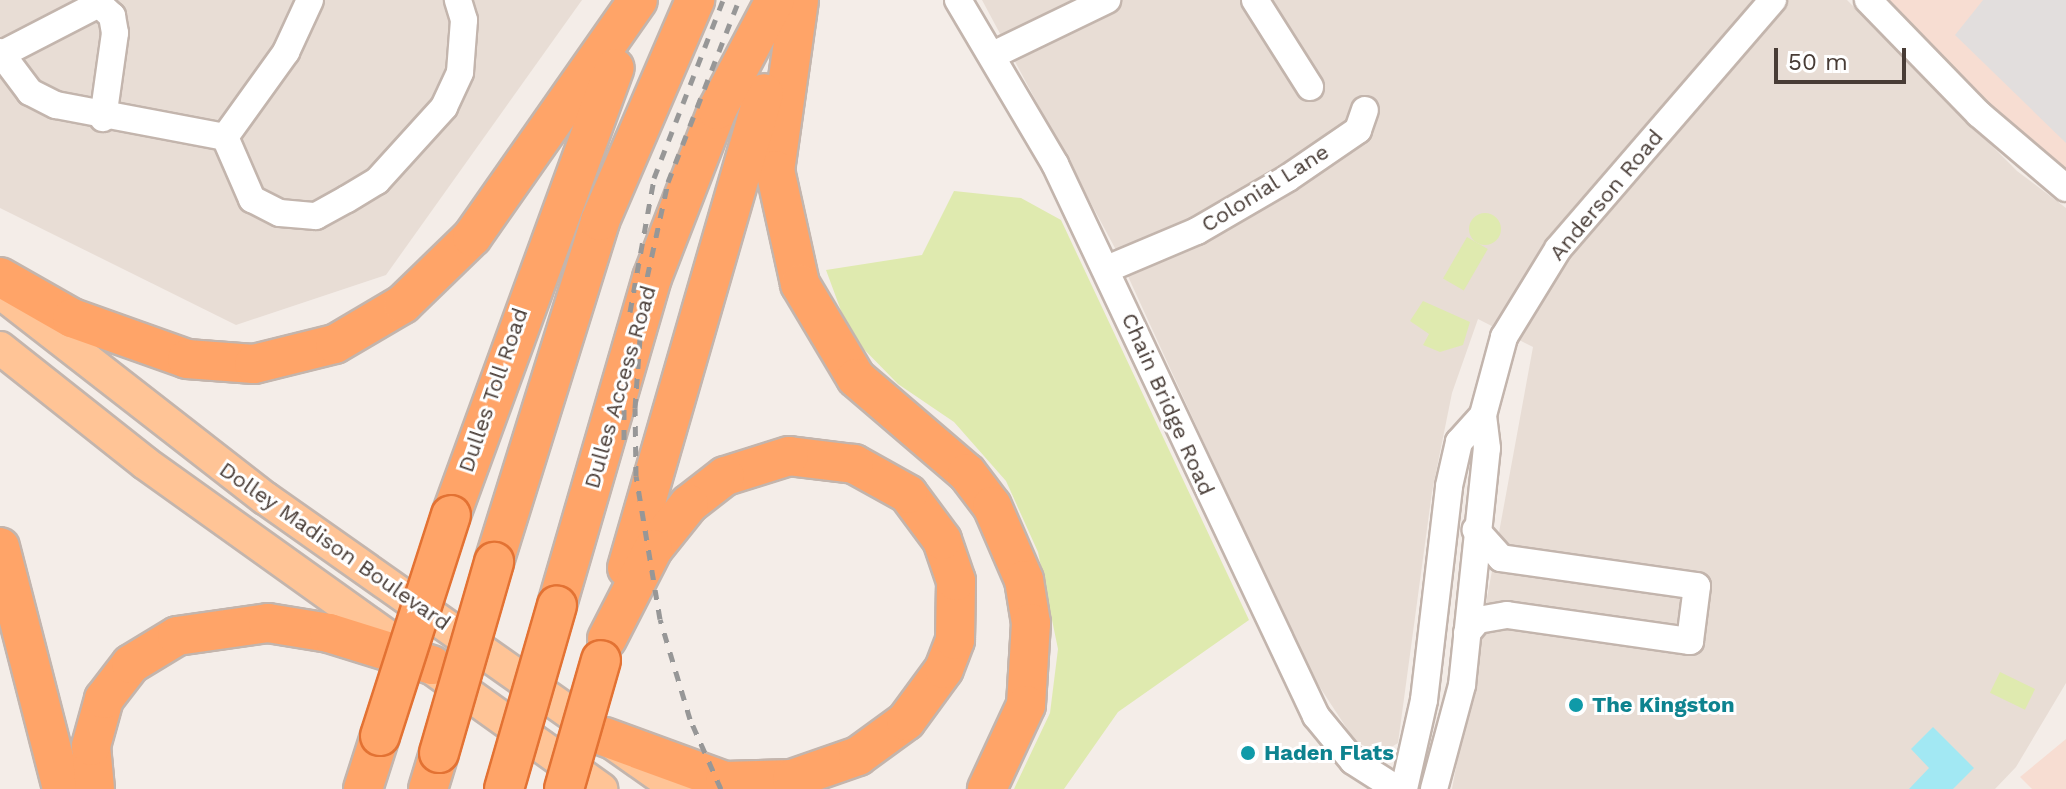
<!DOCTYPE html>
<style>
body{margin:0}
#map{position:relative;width:2066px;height:789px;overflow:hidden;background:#f4ede8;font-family:"Work Sans",sans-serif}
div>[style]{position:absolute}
.residential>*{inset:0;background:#e8ddd5}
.commercial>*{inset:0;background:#f7ddd2}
.green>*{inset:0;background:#dfeaaf;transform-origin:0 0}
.round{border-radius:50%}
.parking>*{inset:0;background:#e2dedd}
.water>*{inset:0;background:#a2e8f3}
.roads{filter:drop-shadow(2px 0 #c3b5ad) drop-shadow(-2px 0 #c3b5ad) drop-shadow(0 2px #c3b5ad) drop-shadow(0 -2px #c3b5ad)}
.minor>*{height:26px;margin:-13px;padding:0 13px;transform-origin:13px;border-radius:13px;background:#fff}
.major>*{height:32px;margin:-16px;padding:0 16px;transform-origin:16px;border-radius:16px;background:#ffc496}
.highway>*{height:38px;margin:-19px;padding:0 19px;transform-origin:19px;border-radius:19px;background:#ffa468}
.rail>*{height:5px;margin-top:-2.5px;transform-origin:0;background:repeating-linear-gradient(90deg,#979797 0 10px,transparent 0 20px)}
.bridges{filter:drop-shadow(2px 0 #e37233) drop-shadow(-2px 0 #e37233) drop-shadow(0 2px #e37233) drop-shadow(0 -2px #e37233)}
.highway-bridge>*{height:38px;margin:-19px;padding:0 19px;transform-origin:19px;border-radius:19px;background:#ffa468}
.dots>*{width:22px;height:22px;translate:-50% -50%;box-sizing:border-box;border:4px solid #fff;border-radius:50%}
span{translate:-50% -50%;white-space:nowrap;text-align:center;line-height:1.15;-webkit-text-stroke:6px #fff;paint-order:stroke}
.street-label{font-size:22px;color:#483c36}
.culture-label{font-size:22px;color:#0d838f;font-weight:700}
.left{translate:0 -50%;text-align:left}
.scale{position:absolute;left:1774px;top:48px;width:132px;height:36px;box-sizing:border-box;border:4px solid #483c36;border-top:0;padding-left:10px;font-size:24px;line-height:28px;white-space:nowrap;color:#483c36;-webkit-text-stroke:6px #fff;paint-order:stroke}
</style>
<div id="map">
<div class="residential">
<div style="clip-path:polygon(0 0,582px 0,386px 275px,236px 325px,0 208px)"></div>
<div style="clip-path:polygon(982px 0,1847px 0,2017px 171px,2066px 208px,2066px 683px,2016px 767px,1995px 789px,1452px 789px,1533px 347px,1478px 319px,1452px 393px,1432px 492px,1398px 743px,1380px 754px,1355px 741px,1306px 666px,1116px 250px)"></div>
</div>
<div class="commercial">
<div style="clip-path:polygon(1882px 0,2066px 0,2066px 172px,1941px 62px)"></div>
<div style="clip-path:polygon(2066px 739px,2066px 789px,2032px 789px,2020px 777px)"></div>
</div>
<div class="green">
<div style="clip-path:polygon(954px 191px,1021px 198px,1061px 220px,1249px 620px,1118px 712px,1064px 789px,1014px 789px,1050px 713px,1058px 649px,1038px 552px,1006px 481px,954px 422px,898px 384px,850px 335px,826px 270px,922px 255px)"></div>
<div class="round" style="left:1469px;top:213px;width:32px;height:32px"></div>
<div style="left:1467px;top:237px;width:24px;height:48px;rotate:30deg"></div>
<div style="clip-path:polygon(1423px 301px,1470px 322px,1463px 345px,1440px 352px,1423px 345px,1429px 334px,1410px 321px)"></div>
<div style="left:2000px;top:672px;width:39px;height:23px;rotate:26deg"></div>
</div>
<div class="parking">
<div style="clip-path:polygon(1983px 0,2066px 0,2066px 143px,1955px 35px)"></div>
</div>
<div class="water">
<div style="clip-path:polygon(1933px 727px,1974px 768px,1953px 789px,1909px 789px,1929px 768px,1911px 749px)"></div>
</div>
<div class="roads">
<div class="minor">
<div style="left:958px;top:0;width:191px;rotate:59.4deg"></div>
<div style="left:1055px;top:164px;width:611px;rotate:64.69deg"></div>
<div style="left:1316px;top:716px;width:58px;rotate:50.6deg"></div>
<div style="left:1353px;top:761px;width:52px;rotate:32.5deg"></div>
<div style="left:1255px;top:0;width:103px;rotate:57.7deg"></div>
<div style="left:1868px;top:0;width:159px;rotate:45.8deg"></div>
<div style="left:1979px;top:114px;width:114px;rotate:40.4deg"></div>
<div style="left:0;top:52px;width:50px;rotate:53.1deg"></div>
<div style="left:30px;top:92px;width:29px;rotate:27deg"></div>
<div style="left:56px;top:105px;width:172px;rotate:10.7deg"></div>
<div style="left:2px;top:54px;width:109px;rotate:-27.3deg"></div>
<div style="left:99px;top:4px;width:18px;rotate:43deg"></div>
<div style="left:112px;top:16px;width:17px;rotate:80deg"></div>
<div style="left:115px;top:33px;width:86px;rotate:98deg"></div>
<div style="left:993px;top:55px;width:127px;rotate:-25.8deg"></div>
<div style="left:225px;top:137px;width:68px;rotate:66.5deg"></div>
<div style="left:252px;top:199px;width:31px;rotate:27deg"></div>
<div style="left:280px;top:213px;width:36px;rotate:5deg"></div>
<div style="left:316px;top:216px;width:35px;rotate:-29deg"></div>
<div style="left:347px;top:199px;width:35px;rotate:-31deg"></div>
<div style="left:377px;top:181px;width:100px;rotate:-47.8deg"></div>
<div style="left:444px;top:107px;width:38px;rotate:-65deg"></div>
<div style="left:460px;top:72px;width:52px;rotate:-85.6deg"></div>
<div style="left:464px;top:20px;width:21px;rotate:-107deg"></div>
<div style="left:225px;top:137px;width:105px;rotate:-54.3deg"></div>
<div style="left:286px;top:52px;width:57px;rotate:-65.2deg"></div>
<div style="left:1107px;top:269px;width:98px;rotate:-22.9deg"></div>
<div style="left:1197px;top:231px;width:105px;rotate:-30.2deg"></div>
<div style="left:1288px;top:178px;width:85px;rotate:-34.4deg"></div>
<div style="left:1358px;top:130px;width:21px;rotate:-71deg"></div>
<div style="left:1467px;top:633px;width:17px;rotate:-50deg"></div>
<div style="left:1478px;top:620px;width:29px;rotate:-10deg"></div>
<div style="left:1507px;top:615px;width:185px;rotate:8.1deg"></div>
<div style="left:1690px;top:641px;width:55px;rotate:-82.7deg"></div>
<div style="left:1697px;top:586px;width:198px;rotate:-171.9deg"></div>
<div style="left:1501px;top:558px;width:38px;rotate:-132deg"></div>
<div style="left:1404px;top:789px;width:91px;rotate:-77.3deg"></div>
<div style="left:1424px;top:700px;width:215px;rotate:-83.3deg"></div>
<div style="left:1449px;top:486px;width:45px;rotate:-77.2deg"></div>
<div style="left:1459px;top:442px;width:36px;rotate:-48deg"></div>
<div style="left:1434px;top:789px;width:108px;rotate:-74.9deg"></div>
<div style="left:1462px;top:685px;width:238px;rotate:-84deg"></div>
<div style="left:1487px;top:448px;width:33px;rotate:-97deg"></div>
<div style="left:1483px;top:415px;width:81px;rotate:-74.9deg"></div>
<div style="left:1504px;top:337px;width:103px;rotate:-58.5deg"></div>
<div style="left:1558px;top:249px;width:329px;rotate:-49.2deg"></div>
</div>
<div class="major">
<div style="left:0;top:292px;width:336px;rotate:37.9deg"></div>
<div style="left:265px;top:498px;width:505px;rotate:35.17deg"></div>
<div style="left:0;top:348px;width:185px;rotate:38.4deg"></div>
<div style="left:145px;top:463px;width:561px;rotate:35.56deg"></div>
</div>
<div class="highway">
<div style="left:799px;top:0;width:172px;rotate:98deg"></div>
<div style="left:775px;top:170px;width:117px;rotate:77.6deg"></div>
<div style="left:800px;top:284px;width:109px;rotate:59.2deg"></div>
<div style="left:856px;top:378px;width:146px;rotate:40.6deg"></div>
<div style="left:967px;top:473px;width:41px;rotate:52.9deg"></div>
<div style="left:992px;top:506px;width:81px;rotate:66.6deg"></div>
<div style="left:1024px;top:580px;width:44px;rotate:80.8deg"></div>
<div style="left:1031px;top:623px;width:82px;rotate:93.5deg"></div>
<div style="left:1026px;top:705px;width:93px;rotate:114.9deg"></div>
<div style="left:0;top:277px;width:83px;rotate:29.7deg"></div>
<div style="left:72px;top:318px;width:122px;rotate:19.6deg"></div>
<div style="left:187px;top:359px;width:67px;rotate:4.3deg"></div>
<div style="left:254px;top:364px;width:83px;rotate:-13.9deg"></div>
<div style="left:335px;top:344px;width:79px;rotate:-30.5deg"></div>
<div style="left:403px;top:304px;width:96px;rotate:-44.2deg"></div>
<div style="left:472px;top:237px;width:289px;rotate:-55deg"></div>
<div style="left:451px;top:515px;width:476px;rotate:-69.9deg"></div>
<div style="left:0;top:547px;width:250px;rotate:75.6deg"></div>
<div style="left:494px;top:562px;width:357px;rotate:-72.7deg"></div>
<div style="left:600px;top:221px;width:241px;rotate:-66.7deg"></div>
<div style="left:627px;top:568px;width:494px;rotate:-73.9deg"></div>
<div style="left:557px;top:605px;width:341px;rotate:-73.8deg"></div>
<div style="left:652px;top:278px;width:180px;rotate:-68.8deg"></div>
<div style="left:717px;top:110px;width:124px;rotate:-62.2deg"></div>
<div style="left:605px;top:737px;width:128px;rotate:20.1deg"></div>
<div style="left:725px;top:781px;width:67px;rotate:-1.7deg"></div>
<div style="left:792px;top:779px;width:70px;rotate:-19.2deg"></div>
<div style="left:858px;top:756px;width:59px;rotate:-36.1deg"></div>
<div style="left:906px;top:721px;width:64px;rotate:-53.8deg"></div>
<div style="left:944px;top:669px;width:31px;rotate:-69deg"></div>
<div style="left:955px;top:640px;width:59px;rotate:-89deg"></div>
<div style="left:956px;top:581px;width:43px;rotate:-108.9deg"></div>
<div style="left:942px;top:540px;width:57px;rotate:-126.5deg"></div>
<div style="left:908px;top:494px;width:62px;rotate:-150.9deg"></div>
<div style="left:854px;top:464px;width:65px;rotate:-173deg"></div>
<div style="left:789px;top:456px;width:67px;rotate:162.6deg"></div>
<div style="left:725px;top:476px;width:46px;rotate:142.1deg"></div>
<div style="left:689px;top:504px;width:58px;rotate:128.7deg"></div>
<div style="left:653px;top:549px;width:101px;rotate:117.1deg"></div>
<div style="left:95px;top:789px;width:43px;rotate:-95.3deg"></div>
<div style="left:91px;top:746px;width:49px;rotate:-74.5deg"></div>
<div style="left:104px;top:699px;width:44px;rotate:-52.4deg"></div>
<div style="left:131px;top:664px;width:54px;rotate:-31.3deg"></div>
<div style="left:177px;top:636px;width:92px;rotate:-8.1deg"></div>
<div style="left:268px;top:623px;width:62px;rotate:9.3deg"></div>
<div style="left:329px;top:633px;width:108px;rotate:17.3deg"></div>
<div style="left:363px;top:789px;width:56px;rotate:-72.2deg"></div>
<div style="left:428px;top:789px;width:38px;rotate:-73deg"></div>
</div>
</div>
<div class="rail">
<div style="left:630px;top:312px;width:136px;rotate:-79.8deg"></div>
<div style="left:654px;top:178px;width:191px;rotate:-68.8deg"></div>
<div style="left:624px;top:440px;width:56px;rotate:-90deg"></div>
<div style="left:721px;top:789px;width:77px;rotate:-113.9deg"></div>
<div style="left:690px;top:719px;width:104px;rotate:-106.7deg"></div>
<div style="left:660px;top:619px;width:145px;rotate:-99.5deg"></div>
<div style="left:636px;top:476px;width:68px;rotate:-90.8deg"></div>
<div style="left:635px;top:408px;width:112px;rotate:-85.9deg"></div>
<div style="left:643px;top:296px;width:117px;rotate:-77.6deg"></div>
<div style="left:668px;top:182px;width:195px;rotate:-68.7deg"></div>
</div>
<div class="bridges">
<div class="highway-bridge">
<div style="left:380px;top:736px;width:232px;rotate:-72.2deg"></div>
<div style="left:439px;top:753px;width:199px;rotate:-73.9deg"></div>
<div style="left:504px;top:789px;width:191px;rotate:-73.9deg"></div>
<div style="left:564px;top:789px;width:134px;rotate:-74deg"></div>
</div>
</div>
<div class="dots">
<div style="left:1576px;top:705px;background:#0f9aa8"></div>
<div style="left:1248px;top:753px;background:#0f9aa8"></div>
</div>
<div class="street-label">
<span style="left:1265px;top:188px;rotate:-32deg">Colonial Lane</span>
<span style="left:1606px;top:195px;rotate:-50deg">Anderson Road</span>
<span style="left:620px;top:387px;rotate:-74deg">Dulles Access Road</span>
<span style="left:493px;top:390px;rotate:-71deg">Dulles Toll Road</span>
<span style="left:1168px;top:404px;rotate:66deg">Chain Bridge Road</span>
<span style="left:335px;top:546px;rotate:35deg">Dolley Madison Boulevard</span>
</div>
<div class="culture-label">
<span class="left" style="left:1592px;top:705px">The Kingston</span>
<span class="left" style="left:1264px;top:753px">Haden Flats</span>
</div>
<div class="scale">50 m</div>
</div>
